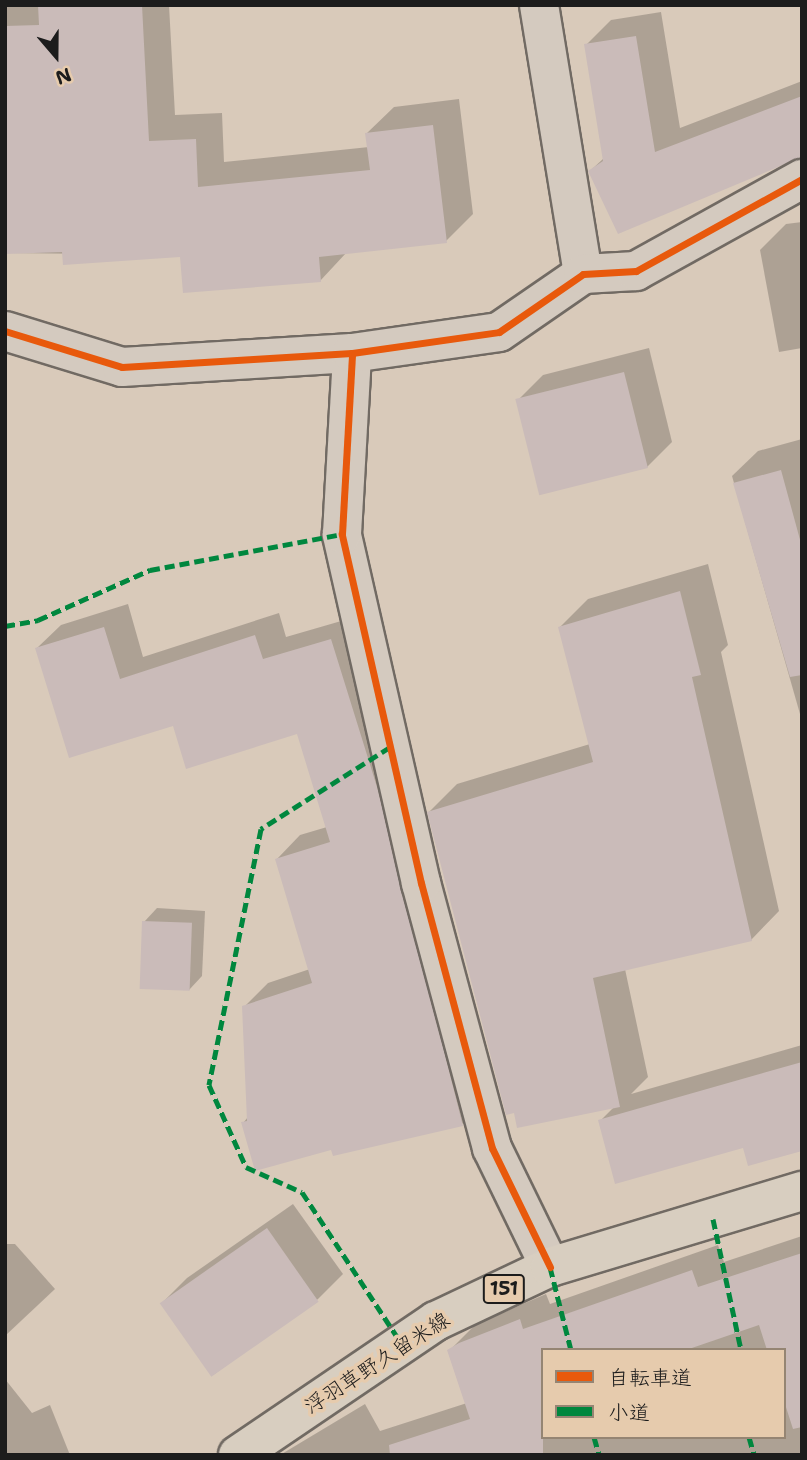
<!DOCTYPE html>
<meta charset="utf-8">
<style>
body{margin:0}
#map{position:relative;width:807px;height:1460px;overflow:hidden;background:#d9caba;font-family:"Shantell Sans","Klee One",sans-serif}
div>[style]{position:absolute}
.shadow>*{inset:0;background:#0003}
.building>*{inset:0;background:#cabbb9;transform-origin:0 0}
.roads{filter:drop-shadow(2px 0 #716a63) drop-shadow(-2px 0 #716a63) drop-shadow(0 2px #716a63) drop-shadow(0 -2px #716a63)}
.minor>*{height:38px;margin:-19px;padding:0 19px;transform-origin:19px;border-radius:19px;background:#d4cabf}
.major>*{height:38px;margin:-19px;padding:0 19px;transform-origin:19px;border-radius:19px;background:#d8cec0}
.quiet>*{height:5px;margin-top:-2.5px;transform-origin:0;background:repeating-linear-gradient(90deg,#00873e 0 10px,transparent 0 15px)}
.cycleway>*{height:7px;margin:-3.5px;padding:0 3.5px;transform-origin:3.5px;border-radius:3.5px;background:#e8590c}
span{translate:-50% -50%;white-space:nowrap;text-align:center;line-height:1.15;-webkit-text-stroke:7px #e6cbad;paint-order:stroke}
.shield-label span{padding:2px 5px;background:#e6cbad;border:2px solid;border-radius:5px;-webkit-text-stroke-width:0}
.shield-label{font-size:19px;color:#1c1c1c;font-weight:700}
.street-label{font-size:21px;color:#1c1c1c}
.frame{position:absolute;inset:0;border:7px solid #1c1c1c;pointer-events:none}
.legend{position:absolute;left:541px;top:1348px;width:245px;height:91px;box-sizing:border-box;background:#e6cbad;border:2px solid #958573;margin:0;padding:9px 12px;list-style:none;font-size:21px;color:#1c1c1c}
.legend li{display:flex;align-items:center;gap:14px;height:35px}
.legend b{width:35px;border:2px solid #958573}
.north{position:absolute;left:21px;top:21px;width:70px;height:70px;-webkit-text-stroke:5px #e6cbad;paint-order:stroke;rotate:160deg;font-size:19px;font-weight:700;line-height:28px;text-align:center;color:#1c1c1c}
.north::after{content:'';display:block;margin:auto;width:24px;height:32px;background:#1c1c1c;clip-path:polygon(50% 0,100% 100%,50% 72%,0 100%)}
</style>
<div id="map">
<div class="shadow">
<div style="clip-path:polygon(5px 5px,169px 5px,175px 115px,222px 113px,224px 162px,369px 147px,367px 133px,394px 107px,459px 99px,473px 214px,446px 241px,347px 252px,320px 281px,182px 255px,5px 253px)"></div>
<div style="clip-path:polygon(661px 12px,680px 128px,802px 81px,802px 156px,619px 232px,590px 171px,604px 158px,586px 45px,611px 20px)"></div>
<div style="clip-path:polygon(802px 222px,802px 348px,779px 352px,760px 250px,786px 224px)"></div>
<div style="clip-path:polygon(649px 348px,672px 442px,647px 467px,518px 400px,543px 375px)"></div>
<div style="clip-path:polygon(802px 439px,802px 721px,732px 476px,758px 451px)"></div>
<div style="clip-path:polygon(708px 564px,728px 645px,721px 652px,779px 911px,751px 940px,625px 969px,648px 1077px,631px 1094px,802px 1045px,802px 1150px,745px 1146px,600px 1121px,614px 1107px,429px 812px,457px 784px,590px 744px,560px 627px,588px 599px)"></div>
<div style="clip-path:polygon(128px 604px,143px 657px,279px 613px,286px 637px,355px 617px,486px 1100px,462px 1124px,333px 1147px,243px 1123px,248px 1117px,244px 1007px,268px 983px,310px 969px,277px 859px,300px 835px,327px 827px,298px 732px,174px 724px,37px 648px,61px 625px)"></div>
<div style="clip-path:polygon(157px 908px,205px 911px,202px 976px,189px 990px,144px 922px)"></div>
<div style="clip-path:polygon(293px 1204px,343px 1274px,318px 1299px,213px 1375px,162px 1303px,187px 1278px)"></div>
<div style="clip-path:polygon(evenodd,802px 1236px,802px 1455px,280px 1455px,365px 1404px,380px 1431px,467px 1403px,449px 1351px,475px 1325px,546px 1294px,550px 1304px,718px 1245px,724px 1262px,802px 1236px,543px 1350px,784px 1350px,784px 1437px,543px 1437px,543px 1350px)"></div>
<div style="clip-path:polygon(5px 1244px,15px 1244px,55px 1289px,5px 1336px)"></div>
<div style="clip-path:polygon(5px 1379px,32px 1413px,50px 1405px,70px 1455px,5px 1455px)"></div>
</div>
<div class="building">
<div style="clip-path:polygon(38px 5px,142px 5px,149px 141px,196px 139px,198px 187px,370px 170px,365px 133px,433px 125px,447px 243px,319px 257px,321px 282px,183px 293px,180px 257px,63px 265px,62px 252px,5px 254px,5px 26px,39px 25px)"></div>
<div style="clip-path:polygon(636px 36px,655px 152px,802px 96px,802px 157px,618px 234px,588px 171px,603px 161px,584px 44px)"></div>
<div style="left:624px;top:372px;width:99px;height:112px;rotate:76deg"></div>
<div style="clip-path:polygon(781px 470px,802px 547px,802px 675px,790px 677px,733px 483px)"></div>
<div style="clip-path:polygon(680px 591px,701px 675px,692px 677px,752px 941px,593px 978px,620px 1107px,517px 1128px,514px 1113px,506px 1115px,427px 812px,593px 762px,558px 627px)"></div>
<div style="clip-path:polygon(104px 627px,120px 679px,255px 635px,263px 659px,331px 639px,377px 787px,463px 1126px,333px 1156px,331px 1150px,255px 1171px,241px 1122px,247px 1121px,242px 1006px,312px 983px,275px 859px,330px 842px,297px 734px,186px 769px,173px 726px,69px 758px,35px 648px)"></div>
<div style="left:142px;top:921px;width:50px;height:68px;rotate:2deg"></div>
<div style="clip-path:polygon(802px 1062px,802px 1151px,748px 1166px,743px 1148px,615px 1184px,598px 1120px)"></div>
<div style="left:267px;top:1228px;width:90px;height:131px;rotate:55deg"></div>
<div style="clip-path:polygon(802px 1253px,802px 1427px,793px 1429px,784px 1401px,784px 1350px,767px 1350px,759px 1325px,686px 1350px,543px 1350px,543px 1455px,390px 1455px,389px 1445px,470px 1419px,447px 1350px,459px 1343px,520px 1319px,523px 1329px,692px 1270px,698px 1287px)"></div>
</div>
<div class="roads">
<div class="minor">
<div style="left:539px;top:5px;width:273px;rotate:80.7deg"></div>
<div style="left:5px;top:331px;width:122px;rotate:17.1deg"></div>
<div style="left:122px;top:367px;width:230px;rotate:-3.5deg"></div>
<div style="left:550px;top:1267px;width:132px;rotate:-116deg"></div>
<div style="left:492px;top:1148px;width:274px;rotate:-105deg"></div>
<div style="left:421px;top:883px;width:358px;rotate:-102.8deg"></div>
<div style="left:342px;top:534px;width:181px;rotate:-86.8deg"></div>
<div style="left:352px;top:353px;width:148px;rotate:-8.1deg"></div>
<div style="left:499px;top:332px;width:102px;rotate:-34.6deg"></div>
<div style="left:583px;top:274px;width:53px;rotate:-3.2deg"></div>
<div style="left:636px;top:271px;width:190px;rotate:-29deg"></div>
</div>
<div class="major">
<div style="left:238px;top:1455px;width:239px;rotate:-34.1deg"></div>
<div style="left:436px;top:1321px;width:126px;rotate:-25.3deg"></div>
<div style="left:550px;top:1267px;width:263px;rotate:-16.8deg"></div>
</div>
</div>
<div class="quiet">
<div style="left:5px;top:626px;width:34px;rotate:-10deg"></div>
<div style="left:38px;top:620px;width:123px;rotate:-24.1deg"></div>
<div style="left:150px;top:570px;width:195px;rotate:-10.6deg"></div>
<div style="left:390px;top:747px;width:153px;rotate:147.6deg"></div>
<div style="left:261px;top:829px;width:261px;rotate:101.5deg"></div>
<div style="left:209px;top:1085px;width:90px;rotate:65.7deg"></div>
<div style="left:246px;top:1167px;width:61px;rotate:24.1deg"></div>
<div style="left:302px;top:1192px;width:182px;rotate:56.7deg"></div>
<div style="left:713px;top:1219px;width:134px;rotate:77.9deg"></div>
<div style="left:550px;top:1267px;width:86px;rotate:75.8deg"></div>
<div style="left:594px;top:1437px;width:19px;rotate:74deg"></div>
<div style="left:749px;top:1437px;width:19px;rotate:74deg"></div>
</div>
<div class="cycleway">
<div style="left:5px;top:331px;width:122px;rotate:17.1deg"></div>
<div style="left:122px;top:367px;width:230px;rotate:-3.5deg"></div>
<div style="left:550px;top:1267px;width:132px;rotate:-116deg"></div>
<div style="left:492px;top:1148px;width:274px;rotate:-105deg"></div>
<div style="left:421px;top:883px;width:358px;rotate:-102.8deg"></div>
<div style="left:342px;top:534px;width:181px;rotate:-86.8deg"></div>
<div style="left:352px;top:353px;width:148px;rotate:-8.1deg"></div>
<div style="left:499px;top:332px;width:102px;rotate:-34.6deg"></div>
<div style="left:583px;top:274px;width:53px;rotate:-3.2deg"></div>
<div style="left:636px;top:271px;width:190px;rotate:-29deg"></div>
</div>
<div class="shield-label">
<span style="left:504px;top:1289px">151</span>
</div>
<div class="street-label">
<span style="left:377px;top:1363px;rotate:-33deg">浮羽草野久留米線</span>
</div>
<div class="frame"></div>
<ul class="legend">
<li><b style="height:9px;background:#e8590c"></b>自転車道</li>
<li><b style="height:9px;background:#00873e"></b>小道</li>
</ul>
<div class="north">N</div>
</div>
